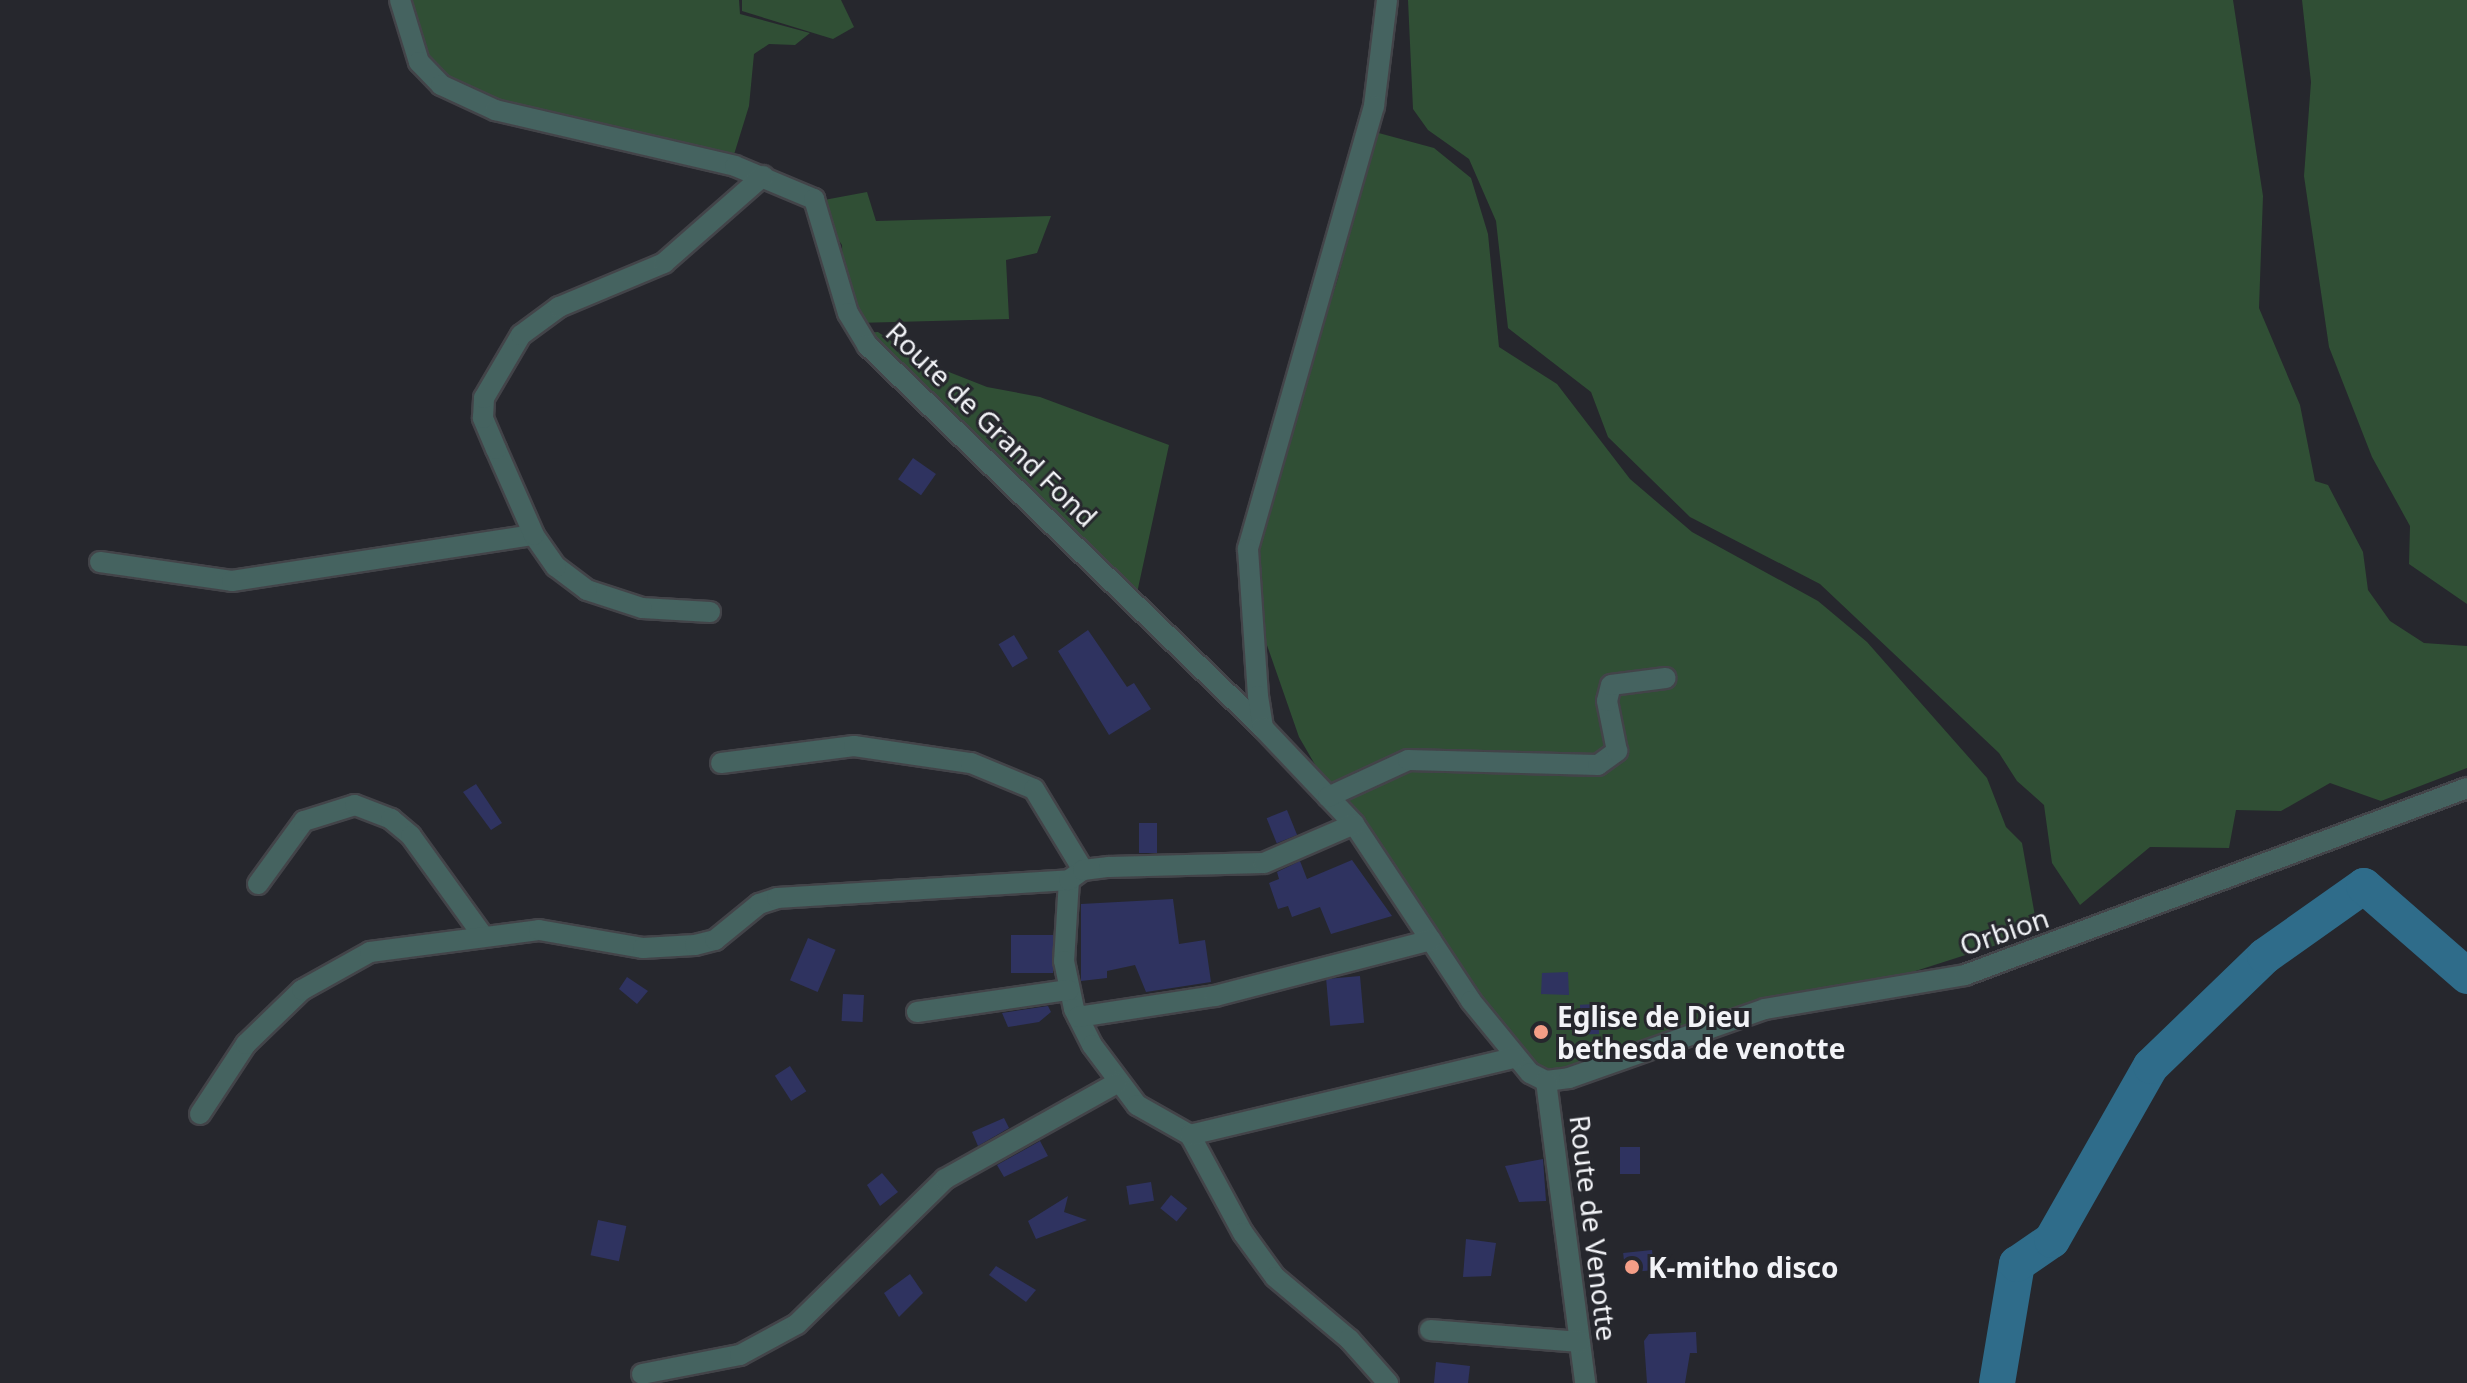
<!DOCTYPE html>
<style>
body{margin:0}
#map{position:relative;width:2467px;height:1383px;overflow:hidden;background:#26272d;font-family:"Noto Sans",sans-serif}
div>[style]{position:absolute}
.green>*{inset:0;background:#304f35}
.river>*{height:36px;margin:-18px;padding:0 18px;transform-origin:18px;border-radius:18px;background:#2f6c8a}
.building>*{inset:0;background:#2f3360;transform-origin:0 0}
.roads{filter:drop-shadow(2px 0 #434449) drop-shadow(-2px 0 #434449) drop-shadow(0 2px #434449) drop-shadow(0 -2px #434449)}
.minor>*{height:20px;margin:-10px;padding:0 10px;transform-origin:10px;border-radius:10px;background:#456360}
.dots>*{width:22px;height:22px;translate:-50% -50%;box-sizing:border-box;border:4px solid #26272d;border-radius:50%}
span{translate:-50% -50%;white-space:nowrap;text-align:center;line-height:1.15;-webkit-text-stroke:6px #26272d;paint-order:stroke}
.street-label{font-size:28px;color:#f2f3f7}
.poi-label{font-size:28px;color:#f2f3f7;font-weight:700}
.left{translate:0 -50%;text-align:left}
</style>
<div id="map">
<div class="green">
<div style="clip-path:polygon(390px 0,739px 0,740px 14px,810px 33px,795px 45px,769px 44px,754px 54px,749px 106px,732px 161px,477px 111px,433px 93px,403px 45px)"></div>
<div style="clip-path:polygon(742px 0,841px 0,854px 27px,833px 39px,742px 11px)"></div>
<div style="clip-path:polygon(1408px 0,2233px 0,2263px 196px,2259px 308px,2300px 405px,2315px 481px,2328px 485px,2363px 552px,2368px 590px,2390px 621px,2424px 643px,2467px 646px,2467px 768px,2381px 801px,2330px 783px,2281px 811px,2236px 810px,2229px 848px,2150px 847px,2080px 905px,2052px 863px,2044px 805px,2017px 781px,1999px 753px,1820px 584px,1690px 517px,1608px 437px,1591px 392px,1508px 328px,1496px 221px,1469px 159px,1428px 130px,1413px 109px)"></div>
<div style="clip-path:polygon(2302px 0,2467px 0,2467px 604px,2409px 564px,2410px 526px,2372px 457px,2329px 347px,2304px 176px,2311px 82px)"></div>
<div style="clip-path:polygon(1375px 132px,1434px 148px,1471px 178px,1488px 234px,1499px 347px,1557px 384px,1630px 479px,1692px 532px,1818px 601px,1867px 642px,1987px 778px,2006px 827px,2022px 843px,2035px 916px,2012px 928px,2000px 944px,1572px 1081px,1523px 1061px,1349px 823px,1299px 737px,1254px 608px,1259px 527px,1338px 278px)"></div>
<div style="clip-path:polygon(867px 192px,876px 221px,1051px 216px,1037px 253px,1006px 260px,1009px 319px,856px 323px,843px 283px,842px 245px,828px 224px,824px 200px)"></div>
<div style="clip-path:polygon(878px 332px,921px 361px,987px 387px,1040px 397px,1169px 445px,1134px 607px,859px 333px)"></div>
</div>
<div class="river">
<div style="left:1997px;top:1383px;width:121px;rotate:-80.5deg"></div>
<div style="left:2017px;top:1264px;width:42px;rotate:-34.4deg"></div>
<div style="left:2052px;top:1240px;width:200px;rotate:-60.4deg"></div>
<div style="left:2151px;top:1066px;width:158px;rotate:-44deg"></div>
<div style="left:2265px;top:956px;width:121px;rotate:-35.3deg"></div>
<div style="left:2364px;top:886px;width:137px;rotate:41.1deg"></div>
</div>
<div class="building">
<div style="left:913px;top:458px;width:28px;height:26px;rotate:35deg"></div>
<div style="clip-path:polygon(1088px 630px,1127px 687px,1134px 683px,1151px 709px,1109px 735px,1058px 651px)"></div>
<div style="left:1014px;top:635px;width:27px;height:18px;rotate:59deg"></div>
<div style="clip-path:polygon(476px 784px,502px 823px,491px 830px,463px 792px)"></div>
<div style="left:1287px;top:810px;width:27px;height:22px;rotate:68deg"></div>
<div style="left:1139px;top:823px;width:18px;height:30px"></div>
<div style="clip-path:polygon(1352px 860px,1392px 916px,1331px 934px,1320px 907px,1292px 917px,1288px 906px,1278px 909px,1269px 883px,1279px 879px,1277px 872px,1300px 861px,1307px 879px)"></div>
<div style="clip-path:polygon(1173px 899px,1179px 944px,1205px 940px,1211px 982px,1146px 992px,1135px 965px,1107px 971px,1107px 978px,1081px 981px,1081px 904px)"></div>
<div style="left:1053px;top:935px;width:38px;height:42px;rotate:90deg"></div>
<div style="left:808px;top:938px;width:30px;height:46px;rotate:23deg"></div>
<div style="clip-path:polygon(1568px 972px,1569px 995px,1541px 994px,1542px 973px)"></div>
<div style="left:1360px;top:976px;width:47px;height:34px;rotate:85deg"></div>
<div style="clip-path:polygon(627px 977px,648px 991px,637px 1004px,619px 989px)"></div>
<div style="left:843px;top:994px;width:21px;height:27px;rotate:3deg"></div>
<div style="left:1598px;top:1004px;width:30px;height:18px;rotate:88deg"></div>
<div style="clip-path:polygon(1048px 1006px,1051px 1012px,1039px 1022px,1008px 1027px,1002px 1013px)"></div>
<div style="left:790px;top:1066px;width:30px;height:18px;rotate:57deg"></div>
<div style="clip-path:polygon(1004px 1118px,1009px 1128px,978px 1146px,972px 1132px)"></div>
<div style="clip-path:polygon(1040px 1141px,1048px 1156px,1004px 1177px,997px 1165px)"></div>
<div style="left:1620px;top:1147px;width:20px;height:27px"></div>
<div style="clip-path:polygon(1543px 1159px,1546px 1201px,1519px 1202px,1505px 1166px)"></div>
<div style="clip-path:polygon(882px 1173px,898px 1192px,880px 1206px,867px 1185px)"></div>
<div style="left:1151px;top:1182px;width:19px;height:25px;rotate:81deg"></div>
<div style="left:1171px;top:1195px;width:21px;height:17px;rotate:39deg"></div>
<div style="clip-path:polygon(1068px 1196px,1064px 1212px,1087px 1220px,1036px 1239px,1028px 1221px)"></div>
<div style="left:598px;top:1220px;width:29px;height:36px;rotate:12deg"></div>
<div style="clip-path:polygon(1466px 1239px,1496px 1243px,1491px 1276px,1463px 1277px)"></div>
<div style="left:1652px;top:1250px;width:20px;height:29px;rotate:84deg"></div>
<div style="clip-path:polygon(996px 1266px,1036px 1290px,1026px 1302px,989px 1275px)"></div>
<div style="clip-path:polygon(910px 1274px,923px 1293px,899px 1317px,884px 1293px)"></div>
<div style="clip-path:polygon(1696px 1332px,1697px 1353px,1690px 1353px,1685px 1383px,1647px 1383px,1644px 1341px,1649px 1334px)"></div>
<div style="clip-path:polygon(1436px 1362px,1470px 1366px,1468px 1383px,1434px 1383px)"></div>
</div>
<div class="roads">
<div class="minor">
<div style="left:400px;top:0;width:65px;rotate:73deg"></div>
<div style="left:419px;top:62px;width:32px;rotate:46deg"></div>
<div style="left:441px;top:85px;width:60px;rotate:24.8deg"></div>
<div style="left:495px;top:110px;width:246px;rotate:13.1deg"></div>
<div style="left:735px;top:166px;width:86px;rotate:22.7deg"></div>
<div style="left:814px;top:199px;width:119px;rotate:73.4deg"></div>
<div style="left:848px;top:313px;width:37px;rotate:59deg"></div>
<div style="left:867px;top:345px;width:551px;rotate:44.04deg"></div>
<div style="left:1387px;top:0;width:107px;rotate:97deg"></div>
<div style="left:1374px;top:106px;width:461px;rotate:105.9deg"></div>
<div style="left:1248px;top:549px;width:147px;rotate:86.1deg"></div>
<div style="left:1258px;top:696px;width:32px;rotate:81deg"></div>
<div style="left:1263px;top:728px;width:132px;rotate:46.5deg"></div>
<div style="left:1354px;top:824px;width:212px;rotate:56.5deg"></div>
<div style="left:1471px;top:1001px;width:93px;rotate:50.7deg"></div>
<div style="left:1530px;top:1073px;width:18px;rotate:27deg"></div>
<div style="left:1546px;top:1081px;width:23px;rotate:-7deg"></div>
<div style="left:1569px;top:1078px;width:208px;rotate:-19.4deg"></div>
<div style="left:1765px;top:1009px;width:203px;rotate:-9.6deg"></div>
<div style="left:1965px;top:975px;width:536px;rotate:-20.43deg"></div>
<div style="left:100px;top:562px;width:133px;rotate:8.2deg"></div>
<div style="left:232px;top:581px;width:305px;rotate:-8.7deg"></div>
<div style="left:710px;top:612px;width:68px;rotate:-176.6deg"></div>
<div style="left:642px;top:608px;width:58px;rotate:-161.9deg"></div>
<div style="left:587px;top:590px;width:39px;rotate:-143deg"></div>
<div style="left:556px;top:567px;width:39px;rotate:-125deg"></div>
<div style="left:534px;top:535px;width:94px;rotate:-113.8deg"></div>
<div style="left:496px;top:449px;width:34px;rotate:-113deg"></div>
<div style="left:483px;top:418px;width:20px;rotate:-87deg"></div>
<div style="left:484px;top:398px;width:73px;rotate:-59.6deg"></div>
<div style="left:521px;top:335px;width:47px;rotate:-36.4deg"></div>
<div style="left:559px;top:307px;width:114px;rotate:-22.7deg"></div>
<div style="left:664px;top:263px;width:132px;rotate:-41.3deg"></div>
<div style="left:721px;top:763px;width:134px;rotate:-7.3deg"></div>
<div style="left:854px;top:746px;width:118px;rotate:8.3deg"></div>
<div style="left:971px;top:763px;width:68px;rotate:22.4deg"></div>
<div style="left:1034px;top:789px;width:95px;rotate:58.8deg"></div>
<div style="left:1328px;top:797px;width:88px;rotate:-24.8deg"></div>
<div style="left:1408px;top:760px;width:190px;rotate:1.5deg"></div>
<div style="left:1598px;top:765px;width:24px;rotate:-36deg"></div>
<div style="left:1617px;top:751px;width:51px;rotate:-101.3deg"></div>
<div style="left:1607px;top:701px;width:16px;rotate:-76deg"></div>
<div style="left:1611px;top:685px;width:55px;rotate:-7.3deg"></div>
<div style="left:1069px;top:880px;width:81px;rotate:93.5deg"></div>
<div style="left:1064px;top:961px;width:49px;rotate:78.2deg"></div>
<div style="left:1074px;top:1009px;width:40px;rotate:63.4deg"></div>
<div style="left:1092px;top:1045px;width:75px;rotate:53.1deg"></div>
<div style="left:1137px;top:1105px;width:61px;rotate:29.5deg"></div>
<div style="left:1190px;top:1135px;width:111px;rotate:61.6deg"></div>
<div style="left:1243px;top:1233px;width:54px;rotate:54deg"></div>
<div style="left:1275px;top:1277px;width:97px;rotate:40deg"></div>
<div style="left:1349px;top:1339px;width:59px;rotate:48.4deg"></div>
<div style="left:258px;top:884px;width:78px;rotate:-53.9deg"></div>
<div style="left:304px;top:821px;width:53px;rotate:-17.4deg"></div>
<div style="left:355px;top:805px;width:39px;rotate:21deg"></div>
<div style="left:391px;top:819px;width:26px;rotate:40deg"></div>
<div style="left:411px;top:836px;width:123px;rotate:54.2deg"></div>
<div style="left:917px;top:1012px;width:153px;rotate:-8.3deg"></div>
<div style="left:1078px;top:1017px;width:139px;rotate:-8.7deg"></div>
<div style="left:1215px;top:996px;width:223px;rotate:-14.5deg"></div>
<div style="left:1546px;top:1081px;width:305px;rotate:82.6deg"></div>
<div style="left:200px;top:1114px;width:84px;rotate:-56.7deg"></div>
<div style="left:246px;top:1044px;width:78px;rotate:-44deg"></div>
<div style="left:302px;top:990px;width:78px;rotate:-29.2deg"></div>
<div style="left:370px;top:952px;width:170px;rotate:-7.4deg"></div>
<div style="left:539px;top:930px;width:106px;rotate:9.8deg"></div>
<div style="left:643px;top:948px;width:52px;rotate:-3.3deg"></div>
<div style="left:695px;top:945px;width:21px;rotate:-14deg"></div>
<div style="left:715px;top:940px;width:57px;rotate:-39.3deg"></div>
<div style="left:759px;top:904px;width:19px;rotate:-18deg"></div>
<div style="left:777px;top:898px;width:293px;rotate:-3.5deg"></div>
<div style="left:1069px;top:880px;width:17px;rotate:-36deg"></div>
<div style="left:1083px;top:870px;width:26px;rotate:-7deg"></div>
<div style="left:1109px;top:867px;width:155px;rotate:-1.5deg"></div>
<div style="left:1264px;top:863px;width:98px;rotate:-23.4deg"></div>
<div style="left:1190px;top:1135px;width:333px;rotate:-13.4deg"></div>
<div style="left:1430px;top:1330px;width:150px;rotate:4.6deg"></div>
<div style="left:642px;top:1374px;width:100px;rotate:-11deg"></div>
<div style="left:740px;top:1355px;width:65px;rotate:-28.5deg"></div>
<div style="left:797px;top:1324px;width:207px;rotate:-44.4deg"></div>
<div style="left:945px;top:1179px;width:197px;rotate:-29.2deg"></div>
</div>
</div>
<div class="dots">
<div style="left:1541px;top:1032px;background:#f49e87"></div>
<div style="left:1632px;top:1267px;background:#f49e87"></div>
</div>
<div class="street-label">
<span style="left:992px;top:424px;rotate:44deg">Route de Grand Fond</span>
<span style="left:2004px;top:931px;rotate:-19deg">Orbion</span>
<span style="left:1594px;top:1228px;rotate:83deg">Route de Venotte</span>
</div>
<div class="poi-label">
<span class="left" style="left:1557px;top:1032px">Eglise de Dieu<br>bethesda de venotte</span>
<span class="left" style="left:1648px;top:1267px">K-mitho disco</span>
</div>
</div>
